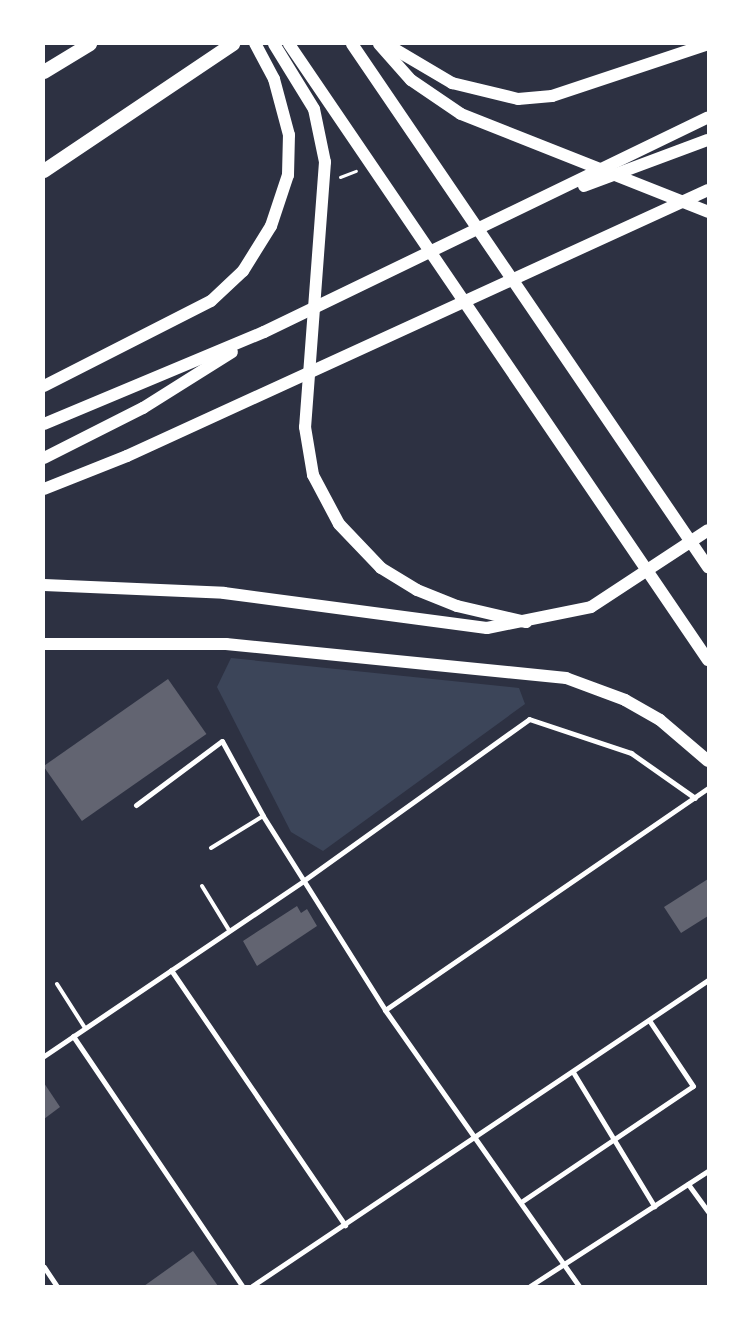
<!DOCTYPE html>
<style>
body{margin:0}
#map{position:relative;width:752px;height:1330px;overflow:hidden;background:#2d3142;font-family:Raleway,sans-serif}
div>[style]{position:absolute}
.green>*{inset:0;background:#3c4559}
.building>*{inset:0;background:#626471;transform-origin:0 0}
.path>*{height:3px;margin:-1.5px;padding:0 1.5px;transform-origin:1.5px;border-radius:1.5px;background:#fff}
.service>*{height:4px;margin:-2px;padding:0 2px;transform-origin:2px;border-radius:2px;background:#fff}
.minor>*{height:5px;margin:-2.5px;padding:0 2.5px;transform-origin:2.5px;border-radius:2.5px;background:#fff}
.primary>*{height:12px;margin:-6px;padding:0 6px;transform-origin:6px;border-radius:6px;background:#fff}
.trunk>*{height:14px;margin:-7px;padding:0 7px;transform-origin:7px;border-radius:7px;background:#fff}
span{translate:-50% -50%;white-space:nowrap;text-align:center;line-height:1.15;-webkit-text-stroke:5px #fff;paint-order:stroke}
.frame{position:absolute;inset:0;border:45px solid #fff;pointer-events:none}
</style>
<div id="map">
<div class="green">
<div style="clip-path:polygon(231px 658px,519px 688px,525px 704px,323px 851px,291px 832px,217px 687px)"></div>
</div>
<div class="building">
<div style="left:168px;top:679px;width:67px;height:152px;rotate:55deg"></div>
<div style="clip-path:polygon(708px 879px,708px 916px,681px 933px,664px 907px)"></div>
<div style="clip-path:polygon(297px 906px,301px 913px,307px 909px,317px 926px,257px 966px,243px 941px)"></div>
<div style="clip-path:polygon(44px 1083px,60px 1107px,44px 1119px)"></div>
<div style="clip-path:polygon(193px 1251px,218px 1286px,144px 1286px)"></div>
</div>
<div class="path">
<div style="left:340px;top:177px;width:17px;rotate:-21deg"></div>
</div>
<div class="service">
<div style="left:211px;top:848px;width:61px;rotate:-31.6deg"></div>
<div style="left:202px;top:886px;width:52px;rotate:58.5deg"></div>
<div style="left:57px;top:984px;width:52px;rotate:57.5deg"></div>
</div>
<div class="minor">
<div style="left:136px;top:805px;width:107px;rotate:-36.7deg"></div>
<div style="left:222px;top:741px;width:85px;rotate:61.3deg"></div>
<div style="left:263px;top:816px;width:229px;rotate:57.8deg"></div>
<div style="left:385px;top:1010px;width:337px;rotate:54.9deg"></div>
<div style="left:171px;top:970px;width:309px;rotate:55.7deg"></div>
<div style="left:385px;top:1010px;width:392px;rotate:-34.5deg"></div>
<div style="left:73px;top:1036px;width:302px;rotate:55.9deg"></div>
<div style="left:44px;top:1056px;width:313px;rotate:-34deg"></div>
<div style="left:303px;top:881px;width:278px;rotate:-35.6deg"></div>
<div style="left:529px;top:719px;width:108px;rotate:18.4deg"></div>
<div style="left:631px;top:753px;width:78px;rotate:35.1deg"></div>
<div style="left:573px;top:1072px;width:157px;rotate:58.8deg"></div>
<div style="left:688px;top:1184px;width:34px;rotate:54deg"></div>
<div style="left:521px;top:1202px;width:207px;rotate:-34deg"></div>
<div style="left:693px;top:1086px;width:79px;rotate:-123.7deg"></div>
<div style="left:44px;top:1267px;width:23px;rotate:56deg"></div>
<div style="left:252px;top:1286px;width:549px;rotate:-33.86deg"></div>
<div style="left:530px;top:1286px;width:212px;rotate:-32.9deg"></div>
</div>
<div class="primary">
<div style="left:274px;top:44px;width:76px;rotate:58.4deg"></div>
<div style="left:314px;top:109px;width:54px;rotate:78.3deg"></div>
<div style="left:325px;top:162px;width:266px;rotate:94.3deg"></div>
<div style="left:305px;top:427px;width:49px;rotate:80.5deg"></div>
<div style="left:313px;top:475px;width:55px;rotate:62deg"></div>
<div style="left:339px;top:524px;width:61px;rotate:46.3deg"></div>
<div style="left:381px;top:568px;width:42px;rotate:31.4deg"></div>
<div style="left:417px;top:590px;width:43px;rotate:21.8deg"></div>
<div style="left:457px;top:606px;width:71px;rotate:13.1deg"></div>
<div style="left:289px;top:44px;width:745px;rotate:55.78deg"></div>
<div style="left:352px;top:44px;width:633px;rotate:55.76deg"></div>
<div style="left:379px;top:44px;width:48px;rotate:48.4deg"></div>
<div style="left:411px;top:80px;width:60px;rotate:34.2deg"></div>
<div style="left:461px;top:114px;width:266px;rotate:21.6deg"></div>
<div style="left:386px;top:44px;width:77px;rotate:30.6deg"></div>
<div style="left:452px;top:83px;width:68px;rotate:13.6deg"></div>
<div style="left:518px;top:99px;width:34px;rotate:-5deg"></div>
<div style="left:552px;top:96px;width:164px;rotate:-18.4deg"></div>
<div style="left:584px;top:186px;width:132px;rotate:-20.4deg"></div>
<div style="left:44px;top:386px;width:187px;rotate:-27deg"></div>
<div style="left:211px;top:301px;width:44px;rotate:-43.2deg"></div>
<div style="left:243px;top:271px;width:53px;rotate:-58.1deg"></div>
<div style="left:271px;top:226px;width:54px;rotate:-71.6deg"></div>
<div style="left:288px;top:175px;width:40px;rotate:-88.6deg"></div>
<div style="left:289px;top:135px;width:58px;rotate:-105deg"></div>
<div style="left:274px;top:79px;width:40px;rotate:-118deg"></div>
<div style="left:44px;top:424px;width:238px;rotate:-22.7deg"></div>
<div style="left:264px;top:332px;width:493px;rotate:-25.8deg"></div>
<div style="left:44px;top:458px;width:111px;rotate:-26.8deg"></div>
<div style="left:143px;top:408px;width:105px;rotate:-32.2deg"></div>
<div style="left:44px;top:489px;width:89px;rotate:-21.7deg"></div>
<div style="left:127px;top:456px;width:639px;rotate:-24.6deg"></div>
<div style="left:44px;top:585px;width:180px;rotate:2.5deg"></div>
<div style="left:224px;top:593px;width:265px;rotate:7.6deg"></div>
<div style="left:487px;top:628px;width:106px;rotate:-11.4deg"></div>
<div style="left:591px;top:607px;width:140px;rotate:-33.3deg"></div>
<div style="left:44px;top:644px;width:182px"></div>
<div style="left:226px;top:644px;width:342px;rotate:5.7deg"></div>
<div style="left:566px;top:678px;width:63px;rotate:20.4deg"></div>
<div style="left:625px;top:700px;width:40px;rotate:29.7deg"></div>
<div style="left:660px;top:720px;width:63px;rotate:40.5deg"></div>
</div>
<div class="trunk">
<div style="left:44px;top:72px;width:54px;rotate:-31.3deg"></div>
<div style="left:44px;top:171px;width:228px;rotate:-33.9deg"></div>
</div>
<div class="frame"></div>
</div>
